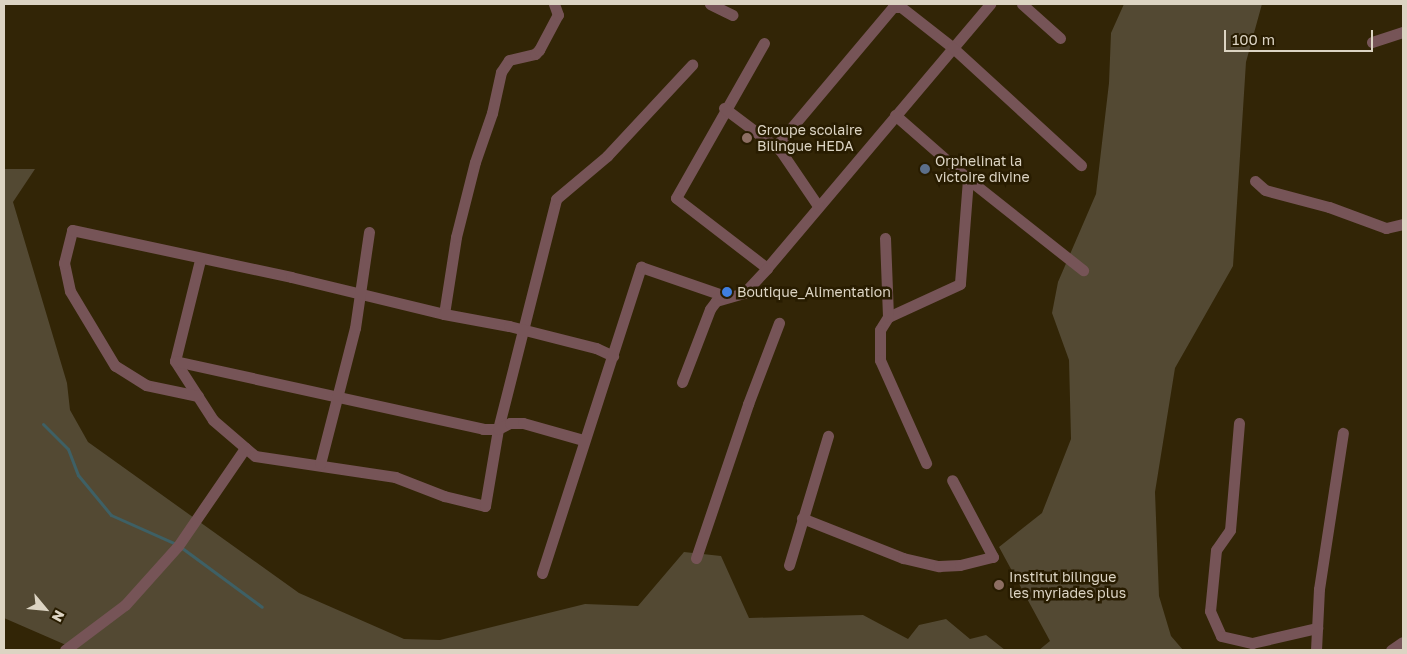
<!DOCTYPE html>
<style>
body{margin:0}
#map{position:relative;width:1407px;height:654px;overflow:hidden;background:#322506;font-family:"Golos Text",sans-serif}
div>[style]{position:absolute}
.green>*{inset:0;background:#534933}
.stream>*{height:3px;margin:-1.5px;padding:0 1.5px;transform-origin:1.5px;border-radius:1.5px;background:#3e6065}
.minor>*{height:11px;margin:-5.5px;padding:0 5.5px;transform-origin:5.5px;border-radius:5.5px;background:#765457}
.dots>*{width:14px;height:14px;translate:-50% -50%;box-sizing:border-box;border:2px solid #281c00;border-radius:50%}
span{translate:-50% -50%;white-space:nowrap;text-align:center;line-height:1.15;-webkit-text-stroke:5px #281c00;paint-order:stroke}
.poi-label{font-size:14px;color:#dcd4c3}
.left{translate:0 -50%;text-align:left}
.frame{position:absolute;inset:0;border:5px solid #dcd4c3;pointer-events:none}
.north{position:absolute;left:20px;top:584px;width:50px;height:50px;-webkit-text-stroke:4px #281c00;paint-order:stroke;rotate:118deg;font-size:14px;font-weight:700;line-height:20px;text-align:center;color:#dcd4c3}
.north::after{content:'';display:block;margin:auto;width:18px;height:22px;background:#dcd4c3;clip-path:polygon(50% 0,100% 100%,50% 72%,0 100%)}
.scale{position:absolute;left:1224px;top:30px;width:149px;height:22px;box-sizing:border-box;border:2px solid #dcd4c3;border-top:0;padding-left:6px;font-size:15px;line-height:18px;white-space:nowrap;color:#dcd4c3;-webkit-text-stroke:4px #281c00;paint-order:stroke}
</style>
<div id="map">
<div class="green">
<div style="clip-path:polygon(1124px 4px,1262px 4px,1246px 62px,1233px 266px,1175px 368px,1155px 492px,1159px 596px,1171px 636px,1183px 650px,1039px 650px,1050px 641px,999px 547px,1042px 513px,1071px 439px,1069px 360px,1052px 313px,1058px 282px,1096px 194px,1109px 83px,1111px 33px)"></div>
<div style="clip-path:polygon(4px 169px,35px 169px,13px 202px,67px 383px,70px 410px,88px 442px,299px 593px,404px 639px,440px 640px,585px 604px,638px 606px,684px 552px,721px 556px,749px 618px,863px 615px,908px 639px,919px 625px,946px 619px,970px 639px,986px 635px,1005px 650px,71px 650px,66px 645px,4px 618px)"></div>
</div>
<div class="stream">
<div style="left:43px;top:424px;width:35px;rotate:45deg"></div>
<div style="left:68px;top:449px;width:28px;rotate:69deg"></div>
<div style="left:78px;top:475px;width:52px;rotate:50.5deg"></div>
<div style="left:111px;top:515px;width:69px;rotate:24deg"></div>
<div style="left:182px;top:548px;width:99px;rotate:36.4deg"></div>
</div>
<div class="minor">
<div style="left:710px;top:4px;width:25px;rotate:26deg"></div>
<div style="left:1022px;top:4px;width:51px;rotate:41.8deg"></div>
<div style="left:1372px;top:42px;width:33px;rotate:-18deg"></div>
<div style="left:764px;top:43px;width:178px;rotate:119.6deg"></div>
<div style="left:676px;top:198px;width:115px;rotate:37.6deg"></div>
<div style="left:767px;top:268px;width:346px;rotate:-49.8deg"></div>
<div style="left:724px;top:108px;width:70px;rotate:36.9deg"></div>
<div style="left:780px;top:150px;width:68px;rotate:55.8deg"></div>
<div style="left:895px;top:115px;width:97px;rotate:41.2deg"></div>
<div style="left:968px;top:179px;width:105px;rotate:94.4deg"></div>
<div style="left:960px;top:284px;width:79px;rotate:155.4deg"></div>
<div style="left:888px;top:317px;width:15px;rotate:122deg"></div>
<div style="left:880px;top:330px;width:30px;rotate:90deg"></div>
<div style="left:880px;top:360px;width:113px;rotate:65.9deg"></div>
<div style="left:776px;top:146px;width:182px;rotate:-49.9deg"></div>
<div style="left:893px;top:7px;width:8px"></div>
<div style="left:901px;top:7px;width:65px;rotate:38.1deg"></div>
<div style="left:952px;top:47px;width:175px;rotate:42.5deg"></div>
<div style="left:968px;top:179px;width:147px;rotate:38.4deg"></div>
<div style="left:1255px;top:181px;width:13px;rotate:42deg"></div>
<div style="left:1265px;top:190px;width:66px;rotate:14.9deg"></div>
<div style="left:1329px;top:207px;width:61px;rotate:20.2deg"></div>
<div style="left:1386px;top:228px;width:17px;rotate:-13deg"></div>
<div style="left:885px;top:238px;width:79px;rotate:87.8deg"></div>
<div style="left:200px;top:260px;width:104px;rotate:103.9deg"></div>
<div style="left:175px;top:361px;width:70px;rotate:57.2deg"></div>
<div style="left:213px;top:420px;width:55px;rotate:40.6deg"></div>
<div style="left:255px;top:456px;width:142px;rotate:8.5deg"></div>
<div style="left:395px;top:477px;width:53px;rotate:21.2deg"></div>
<div style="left:444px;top:496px;width:42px;rotate:13.7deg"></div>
<div style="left:485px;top:506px;width:78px;rotate:-80.4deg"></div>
<div style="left:498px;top:429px;width:237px;rotate:-75.8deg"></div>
<div style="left:556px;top:199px;width:67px;rotate:-40.1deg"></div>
<div style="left:607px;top:156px;width:125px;rotate:-47deg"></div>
<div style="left:444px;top:314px;width:78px;rotate:-81.1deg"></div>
<div style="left:456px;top:237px;width:77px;rotate:-75.8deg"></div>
<div style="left:475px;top:162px;width:52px;rotate:-70.9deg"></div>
<div style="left:492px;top:113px;width:42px;rotate:-77.6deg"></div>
<div style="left:501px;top:72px;width:14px;rotate:-56deg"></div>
<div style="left:509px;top:60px;width:27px;rotate:-13deg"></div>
<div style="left:535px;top:54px;width:6px;rotate:-45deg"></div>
<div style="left:539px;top:50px;width:40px;rotate:-62deg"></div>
<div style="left:558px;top:15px;width:12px;rotate:-110deg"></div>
<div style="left:175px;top:361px;width:315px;rotate:12.4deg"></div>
<div style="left:483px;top:429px;width:15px"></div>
<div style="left:498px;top:429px;width:13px;rotate:-27deg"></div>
<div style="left:510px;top:423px;width:13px"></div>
<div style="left:523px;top:423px;width:62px;rotate:15.8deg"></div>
<div style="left:682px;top:382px;width:78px;rotate:-69deg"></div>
<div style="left:710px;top:309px;width:10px;rotate:-53deg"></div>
<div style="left:716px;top:301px;width:29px;rotate:-16deg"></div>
<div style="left:744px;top:293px;width:34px;rotate:-47deg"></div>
<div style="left:198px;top:396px;width:53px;rotate:-168.1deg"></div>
<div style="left:146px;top:385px;width:36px;rotate:-148deg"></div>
<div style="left:115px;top:366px;width:87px;rotate:-121deg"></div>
<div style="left:70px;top:291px;width:29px;rotate:-102deg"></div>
<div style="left:64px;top:263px;width:34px;rotate:-76deg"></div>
<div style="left:72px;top:230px;width:224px;rotate:12.1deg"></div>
<div style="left:291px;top:277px;width:157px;rotate:13.6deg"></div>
<div style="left:444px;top:314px;width:66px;rotate:10.5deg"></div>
<div style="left:509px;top:326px;width:90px;rotate:14.2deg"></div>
<div style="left:596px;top:348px;width:19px;rotate:25deg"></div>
<div style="left:1239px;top:423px;width:107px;rotate:94.8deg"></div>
<div style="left:1230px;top:530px;width:24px;rotate:125deg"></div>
<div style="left:1216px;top:550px;width:61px;rotate:95.6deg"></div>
<div style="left:1210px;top:611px;width:27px;rotate:66deg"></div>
<div style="left:1221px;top:636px;width:32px;rotate:13deg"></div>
<div style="left:1252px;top:643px;width:67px;rotate:-13deg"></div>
<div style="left:320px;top:464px;width:140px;rotate:-75.6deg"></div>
<div style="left:355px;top:328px;width:97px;rotate:-81.7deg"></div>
<div style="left:802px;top:518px;width:109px;rotate:21.6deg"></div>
<div style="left:903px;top:558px;width:37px;rotate:13deg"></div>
<div style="left:939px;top:566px;width:21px;rotate:-3deg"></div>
<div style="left:960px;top:565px;width:34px;rotate:-14deg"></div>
<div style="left:993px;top:557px;width:87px;rotate:-118deg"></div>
<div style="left:696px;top:558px;width:163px;rotate:-71.3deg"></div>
<div style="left:748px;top:404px;width:87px;rotate:-69.1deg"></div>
<div style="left:789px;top:565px;width:135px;rotate:-73.2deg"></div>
<div style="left:542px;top:573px;width:322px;rotate:-72.1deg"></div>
<div style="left:641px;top:267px;width:92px;rotate:19deg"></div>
<div style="left:65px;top:650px;width:75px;rotate:-36.9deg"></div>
<div style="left:125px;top:605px;width:79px;rotate:-48.1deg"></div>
<div style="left:178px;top:546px;width:119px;rotate:-55.6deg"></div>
<div style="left:1316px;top:650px;width:61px;rotate:-87.2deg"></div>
<div style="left:1319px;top:589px;width:158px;rotate:-81.3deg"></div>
<div style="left:1391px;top:650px;width:14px;rotate:-34deg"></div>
</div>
<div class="dots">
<div style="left:747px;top:138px;background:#8d6e63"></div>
<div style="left:925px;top:169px;background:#5c6f8a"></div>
<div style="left:727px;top:292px;background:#3f7fe0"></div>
<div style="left:999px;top:585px;background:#8d6e63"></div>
</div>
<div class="poi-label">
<span class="left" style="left:757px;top:138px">Groupe scolaire<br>Bilingue HEDA</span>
<span class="left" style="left:935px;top:169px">Orphelinat la<br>victoire divine</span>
<span class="left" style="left:737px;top:292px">Boutique_Alimentation</span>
<span class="left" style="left:1009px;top:585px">Institut bilingue<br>les myriades plus</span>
</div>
<div class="frame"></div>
<div class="north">N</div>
<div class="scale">100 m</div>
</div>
